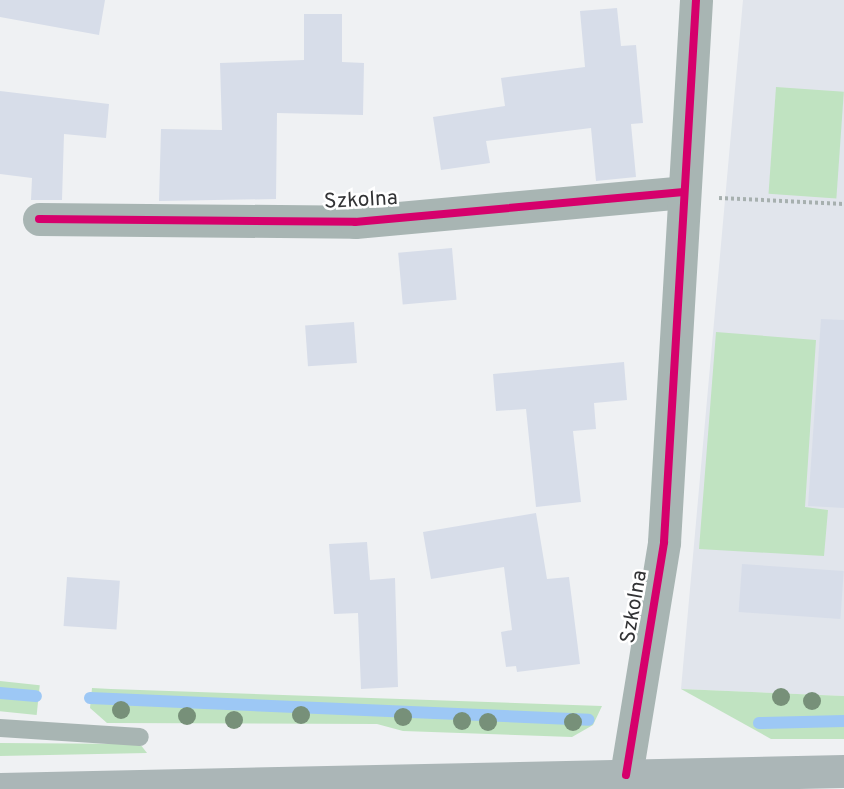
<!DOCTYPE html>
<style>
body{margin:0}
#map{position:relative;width:844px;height:789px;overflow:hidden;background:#eff1f3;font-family:Overpass,sans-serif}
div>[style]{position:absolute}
.built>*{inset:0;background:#e1e5ec}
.green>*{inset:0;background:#c0e3c1;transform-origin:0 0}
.stream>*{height:12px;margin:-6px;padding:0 6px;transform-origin:6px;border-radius:6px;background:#9dc8f5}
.building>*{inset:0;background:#d7dde9;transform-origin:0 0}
.path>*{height:4px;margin-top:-2px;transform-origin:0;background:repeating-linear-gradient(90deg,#a7b0af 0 3px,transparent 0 6px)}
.lane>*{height:18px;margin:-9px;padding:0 9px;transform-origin:9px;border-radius:9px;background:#a8b5b3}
.street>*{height:33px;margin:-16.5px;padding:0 16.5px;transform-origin:16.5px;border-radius:16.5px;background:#a8b5b3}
.primary>*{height:33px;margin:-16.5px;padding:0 16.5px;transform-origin:16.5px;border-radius:16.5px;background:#abb6b7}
.cycleway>*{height:8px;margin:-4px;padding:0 4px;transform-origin:4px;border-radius:4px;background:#d6006c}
.trees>*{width:18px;height:18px;margin:-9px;border-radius:50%;background:#779079}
span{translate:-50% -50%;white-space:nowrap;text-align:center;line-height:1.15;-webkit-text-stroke:5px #fff;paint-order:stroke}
.street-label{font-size:21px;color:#323335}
</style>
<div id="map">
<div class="built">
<div style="clip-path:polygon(743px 0,844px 0,844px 696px,681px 689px)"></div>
</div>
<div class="green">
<div style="left:776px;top:87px;width:68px;height:107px;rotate:4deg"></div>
<div style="clip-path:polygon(716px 332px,816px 340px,805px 507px,828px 510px,824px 556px,699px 549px)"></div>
<div style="left:0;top:681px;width:40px;height:30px;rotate:6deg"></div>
<div style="clip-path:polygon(92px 688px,111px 689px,602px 706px,593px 725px,572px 737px,403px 731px,377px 724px,107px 723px,90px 708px)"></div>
<div style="clip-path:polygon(681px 689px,844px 696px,844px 739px,771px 739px)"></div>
<div style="clip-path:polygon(0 743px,140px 744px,147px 753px,0 756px)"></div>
</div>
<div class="stream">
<div style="left:0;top:693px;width:36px;rotate:5deg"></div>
<div style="left:90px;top:698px;width:499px;rotate:2.5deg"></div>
<div style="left:759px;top:723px;width:85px;rotate:-1.3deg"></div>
</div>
<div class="building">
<div style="clip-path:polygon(0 0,105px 0,99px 35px,0 17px)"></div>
<div style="clip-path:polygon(617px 8px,621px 46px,636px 45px,643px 123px,631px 124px,636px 177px,596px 181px,591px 128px,486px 141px,490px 163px,441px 170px,433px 117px,505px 106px,501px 78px,585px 67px,580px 11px)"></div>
<div style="clip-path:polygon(304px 14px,342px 14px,342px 62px,364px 63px,363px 115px,277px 113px,276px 199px,159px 201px,161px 129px,222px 130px,220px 63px,304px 60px)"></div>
<div style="clip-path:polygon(0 91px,109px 104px,106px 138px,64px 134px,62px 200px,31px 200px,32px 178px,0 174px)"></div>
<div style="left:452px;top:248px;width:52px;height:54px;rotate:85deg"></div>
<div style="clip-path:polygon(821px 319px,844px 320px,844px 508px,808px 506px)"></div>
<div style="left:354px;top:322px;width:41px;height:49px;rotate:86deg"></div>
<div style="clip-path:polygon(624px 362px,627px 400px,594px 403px,596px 429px,573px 431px,581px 502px,536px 507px,526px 409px,496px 411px,493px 374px)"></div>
<div style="clip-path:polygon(536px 513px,547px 579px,569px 577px,580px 664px,517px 672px,516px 666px,506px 667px,501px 632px,512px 630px,504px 567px,431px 579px,423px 532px)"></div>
<div style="clip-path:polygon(367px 542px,370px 580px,395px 578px,398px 687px,361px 689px,358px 613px,334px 614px,329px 544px)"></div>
<div style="left:742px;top:564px;width:102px;height:48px;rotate:4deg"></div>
<div style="left:67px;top:577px;width:53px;height:49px;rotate:4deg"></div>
</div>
<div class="path">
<div style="left:719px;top:198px;width:125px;rotate:2.7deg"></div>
</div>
<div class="lane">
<div style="left:0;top:728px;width:140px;rotate:3.7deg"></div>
</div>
<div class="street">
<div style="left:39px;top:219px;width:316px;rotate:0.5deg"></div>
<div style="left:355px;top:222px;width:330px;rotate:-5.2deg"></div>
<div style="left:626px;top:775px;width:236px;rotate:-80.7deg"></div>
<div style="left:664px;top:542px;width:543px;rotate:-86.62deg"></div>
</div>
<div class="primary">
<div style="left:0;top:789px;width:844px;rotate:-1.22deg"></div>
</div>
<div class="cycleway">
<div style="left:39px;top:219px;width:316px;rotate:0.5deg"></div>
<div style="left:355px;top:222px;width:330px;rotate:-5.2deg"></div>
<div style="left:626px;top:775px;width:236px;rotate:-80.7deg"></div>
<div style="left:664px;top:542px;width:543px;rotate:-86.62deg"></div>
</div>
<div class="trees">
<div style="left:781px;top:697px"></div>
<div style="left:812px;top:701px"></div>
<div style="left:121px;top:710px"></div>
<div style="left:301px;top:715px"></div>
<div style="left:187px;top:716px"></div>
<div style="left:403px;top:717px"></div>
<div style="left:234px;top:720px"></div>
<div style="left:462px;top:721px"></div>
<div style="left:488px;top:722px"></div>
<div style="left:573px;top:722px"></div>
</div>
<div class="street-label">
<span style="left:361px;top:201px;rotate:-3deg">Szkolna</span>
<span style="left:635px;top:607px;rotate:-80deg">Szkolna</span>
</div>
</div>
